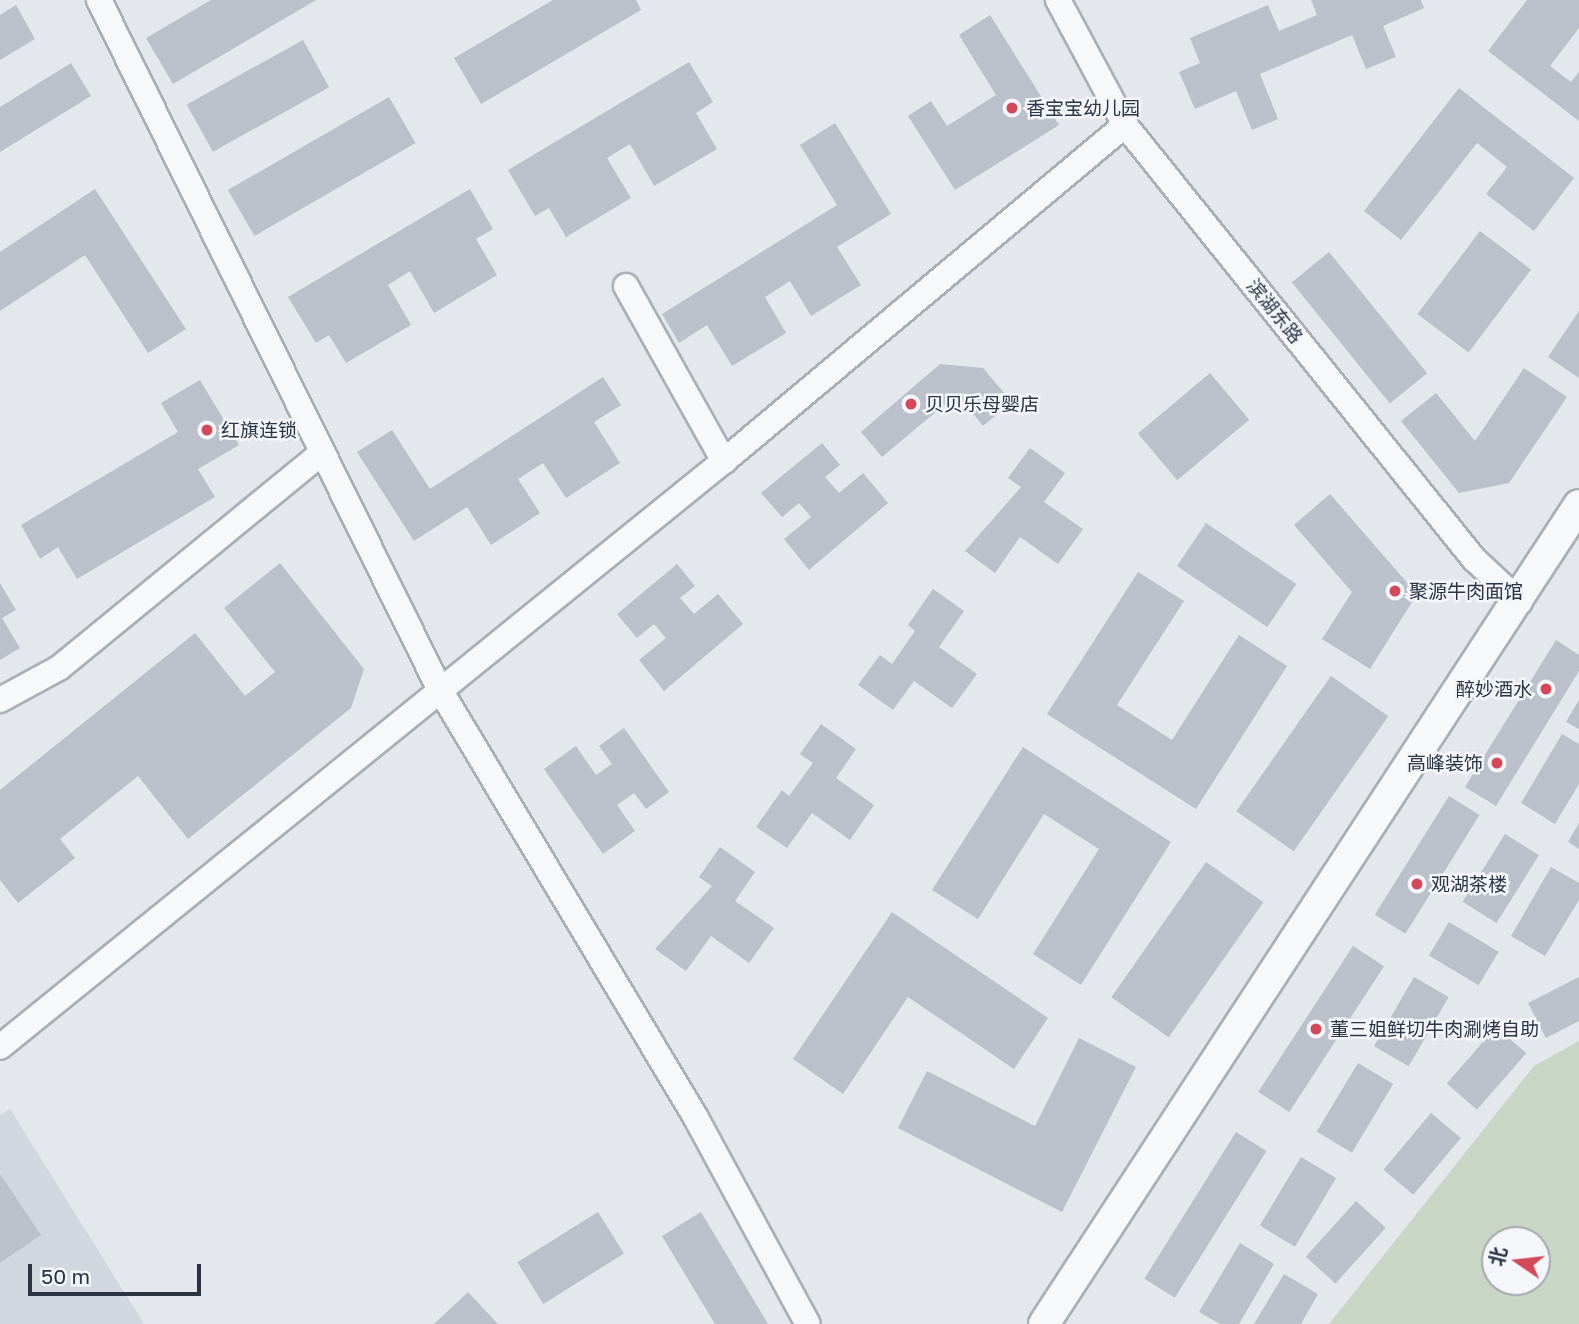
<!DOCTYPE html>
<meta charset="utf-8">
<style>
body{margin:0}
#map{position:relative;width:1579px;height:1324px;overflow:hidden;background:#e4e7ec;font-family:"Golos Text","Noto Sans SC",sans-serif}
div>[style]{position:absolute}
.built>*{inset:0;background:#d2d6de}
.green>*{inset:0;background:#c9d6c5}
.building>*{inset:0;background:#bbc0ca;transform-origin:0 0}
.roads{filter:drop-shadow(2px 0 #a9aeb7) drop-shadow(-2px 0 #a9aeb7) drop-shadow(0 2px #a9aeb7) drop-shadow(0 -2px #a9aeb7)}
.minor>*{height:24px;margin:-12px;padding:0 12px;transform-origin:12px;border-radius:12px;background:#f7f8fa}
.tertiary>*{height:30px;margin:-15px;padding:0 15px;transform-origin:15px;border-radius:15px;background:#f7f8fa}
.dots>*{width:19px;height:19px;translate:-50% -50%;box-sizing:border-box;border:4px solid #f4f6f9;border-radius:50%}
span{translate:-50% -50%;white-space:nowrap;text-align:center;line-height:1.15;-webkit-text-stroke:5px #f4f6f9;paint-order:stroke}
.poi-label{font-size:19px;color:#2b3445}
.left{translate:0 -50%;text-align:left}
.right{translate:-100% -50%;text-align:right}
.street-label{font-size:19px;color:#2b3445}
.north{position:absolute;left:1481px;top:1226px;width:70px;height:70px;box-sizing:border-box;background:#f4f6f9;border:2px solid #a4a8b1;border-radius:50%;rotate:284deg;font-size:19px;font-weight:700;line-height:28px;text-align:center;color:#2b3445}
.north::after{content:'';display:block;margin:auto;width:24px;height:32px;background:#d1495b;clip-path:polygon(50% 0,100% 100%,50% 72%,0 100%)}
.scale{position:absolute;left:28px;top:1264px;width:173px;height:32px;box-sizing:border-box;border:4px solid #2b3445;border-top:0;padding-left:9px;font-size:21px;line-height:24px;white-space:nowrap;color:#2b3445;-webkit-text-stroke:5px #f4f6f9;paint-order:stroke}
</style>
<div id="map">
<div class="built">
<div style="clip-path:polygon(10px 1109px,144px 1324px,0 1324px,0 1115px)"></div>
</div>
<div class="green">
<div style="clip-path:polygon(evenodd,1579px 1041px,1579px 1324px,1329px 1324px,1534px 1066px,1579px 1041px,1537px 1240px,1537px 1282px,1495px 1282px,1495px 1240px,1537px 1240px)"></div>
</div>
<div class="building">
<div style="clip-path:polygon(211px 0,316px 0,173px 84px,146px 38px)"></div>
<div style="clip-path:polygon(553px 0,636px 0,641px 10px,481px 104px,454px 58px)"></div>
<div style="clip-path:polygon(1311px 0,1421px 0,1424px 8px,1383px 26px,1396px 57px,1366px 69px,1352px 35px,1260px 74px,1278px 119px,1252px 130px,1236px 91px,1195px 109px,1179px 72px,1200px 63px,1190px 38px,1268px 5px,1279px 31px,1317px 15px)"></div>
<div style="clip-path:polygon(1527px 0,1579px 0,1579px 28px,1550px 66px,1571px 82px,1579px 72px,1579px 121px,1488px 51px)"></div>
<div style="clip-path:polygon(16px 5px,35px 39px,0 60px,0 15px)"></div>
<div style="clip-path:polygon(990px 15px,1059px 125px,955px 190px,908px 116px,931px 101px,947px 126px,996px 95px,959px 35px)"></div>
<div style="left:303px;top:40px;width:54px;height:133px;rotate:61deg"></div>
<div style="clip-path:polygon(689px 62px,713px 102px,696px 113px,717px 149px,654px 186px,630px 144px,607px 158px,631px 198px,566px 237px,549px 208px,535px 216px,508px 170px)"></div>
<div style="clip-path:polygon(71px 63px,91px 96px,0 152px,0 107px)"></div>
<div style="clip-path:polygon(1459px 88px,1574px 178px,1534px 231px,1486px 194px,1507px 167px,1477px 143px,1401px 240px,1364px 211px)"></div>
<div style="left:389px;top:97px;width:53px;height:186px;rotate:60deg"></div>
<div style="clip-path:polygon(835px 123px,891px 214px,837px 247px,861px 285px,811px 316px,790px 281px,765px 297px,786px 333px,732px 366px,707px 325px,679px 343px,662px 314px,837px 205px,800px 145px)"></div>
<div style="clip-path:polygon(95px 189px,186px 329px,148px 353px,85px 255px,0 311px,0 252px)"></div>
<div style="clip-path:polygon(470px 189px,493px 229px,476px 239px,497px 275px,434px 313px,410px 271px,388px 285px,411px 325px,346px 363px,329px 335px,316px 343px,288px 297px)"></div>
<div style="left:1480px;top:231px;width:64px;height:104px;rotate:37deg"></div>
<div style="left:1329px;top:252px;width:156px;height:48px;rotate:51deg"></div>
<div style="clip-path:polygon(1579px 311px,1579px 378px,1548px 357px)"></div>
<div style="clip-path:polygon(940px 364px,983px 368px,1012px 402px,983px 426px,963px 401px,950px 400px,882px 457px,861px 432px)"></div>
<div style="clip-path:polygon(1524px 368px,1567px 397px,1509px 483px,1459px 493px,1401px 421px,1436px 393px,1475px 441px)"></div>
<div style="left:1210px;top:373px;width:61px;height:94px;rotate:50deg"></div>
<div style="clip-path:polygon(603px 377px,621px 405px,594px 422px,620px 463px,566px 498px,543px 463px,518px 479px,540px 513px,491px 545px,467px 507px,414px 541px,357px 452px,392px 430px,430px 489px)"></div>
<div style="clip-path:polygon(200px 380px,239px 445px,198px 469px,215px 497px,77px 579px,58px 547px,40px 559px,21px 525px,178px 432px,161px 403px)"></div>
<div style="clip-path:polygon(822px 443px,840px 465px,825px 477px,839px 493px,863px 473px,888px 503px,809px 570px,784px 539px,811px 517px,799px 503px,782px 517px,761px 493px)"></div>
<div style="clip-path:polygon(1030px 448px,1065px 473px,1044px 502px,1083px 529px,1058px 564px,1020px 537px,995px 573px,965px 551px,1021px 487px,1008px 478px)"></div>
<div style="clip-path:polygon(1330px 494px,1417px 594px,1370px 669px,1322px 639px,1352px 592px,1294px 525px)"></div>
<div style="left:1206px;top:523px;width:109px;height:52px;rotate:34deg"></div>
<div style="clip-path:polygon(280px 563px,364px 669px,351px 708px,188px 839px,138px 776px,60px 839px,75px 858px,18px 903px,0 880px,0 790px,195px 633px,245px 696px,275px 672px,224px 608px)"></div>
<div style="clip-path:polygon(677px 564px,695px 586px,680px 598px,694px 614px,718px 594px,743px 624px,664px 691px,639px 660px,666px 638px,654px 624px,637px 638px,617px 614px)"></div>
<div style="clip-path:polygon(1138px 572px,1184px 601px,1117px 705px,1172px 740px,1239px 635px,1287px 666px,1196px 809px,1047px 714px)"></div>
<div style="clip-path:polygon(0 583px,16px 610px,2px 618px,20px 648px,0 660px)"></div>
<div style="clip-path:polygon(933px 589px,964px 611px,939px 647px,977px 674px,952px 708px,914px 681px,893px 710px,858px 685px,880px 655px,892px 664px,915px 631px,908px 625px)"></div>
<div style="clip-path:polygon(1556px 640px,1579px 655px,1579px 671px,1496px 806px,1465px 787px)"></div>
<div style="left:1331px;top:676px;width:70px;height:165px;rotate:35deg"></div>
<div style="clip-path:polygon(1579px 700px,1579px 729px,1566px 722px)"></div>
<div style="clip-path:polygon(821px 724px,856px 749px,836px 778px,874px 805px,850px 840px,812px 813px,787px 848px,756px 827px,782px 790px,789px 796px,813px 763px,800px 754px)"></div>
<div style="clip-path:polygon(624px 728px,669px 792px,646px 809px,634px 793px,617px 805px,635px 831px,603px 854px,544px 769px,576px 746px,596px 775px,612px 764px,599px 746px)"></div>
<div style="clip-path:polygon(1562px 734px,1579px 744px,1579px 784px,1555px 824px,1521px 803px)"></div>
<div style="clip-path:polygon(1023px 747px,1171px 842px,1081px 985px,1033px 954px,1099px 849px,1044px 814px,978px 919px,932px 890px)"></div>
<div style="left:1449px;top:796px;width:36px;height:140px;rotate:32deg"></div>
<div style="clip-path:polygon(1579px 823px,1579px 849px,1568px 842px)"></div>
<div style="left:1505px;top:834px;width:40px;height:80px;rotate:32deg"></div>
<div style="clip-path:polygon(720px 847px,755px 872px,735px 901px,774px 928px,749px 963px,711px 936px,686px 971px,655px 949px,712px 886px,699px 877px)"></div>
<div style="left:1206px;top:862px;width:70px;height:165px;rotate:35deg"></div>
<div style="clip-path:polygon(1551px 867px,1579px 883px,1579px 900px,1545px 956px,1511px 936px)"></div>
<div style="clip-path:polygon(892px 912px,1048px 1018px,1014px 1069px,908px 997px,843px 1094px,793px 1059px)"></div>
<div style="left:1449px;top:922px;width:58px;height:39px;rotate:31deg"></div>
<div style="left:1353px;top:946px;width:37px;height:174px;rotate:33deg"></div>
<div style="left:1414px;top:977px;width:40px;height:80px;rotate:30deg"></div>
<div style="clip-path:polygon(1579px 977px,1579px 1021px,1546px 1038px,1528px 1003px)"></div>
<div style="left:1496px;top:1027px;width:40px;height:75px;rotate:41deg"></div>
<div style="clip-path:polygon(1079px 1038px,1136px 1067px,1062px 1212px,898px 1128px,927px 1071px,1035px 1126px)"></div>
<div style="left:1358px;top:1063px;width:41px;height:80px;rotate:31deg"></div>
<div style="left:1431px;top:1113px;width:39px;height:74px;rotate:40deg"></div>
<div style="left:1236px;top:1132px;width:36px;height:173px;rotate:32deg"></div>
<div style="left:1301px;top:1157px;width:41px;height:80px;rotate:31deg"></div>
<div style="clip-path:polygon(0 1174px,41px 1235px,0 1263px)"></div>
<div style="left:1356px;top:1201px;width:40px;height:75px;rotate:42deg"></div>
<div style="left:598px;top:1212px;width:49px;height:95px;rotate:58deg"></div>
<div style="clip-path:polygon(701px 1212px,768px 1324px,715px 1324px,662px 1236px)"></div>
<div style="clip-path:polygon(1240px 1243px,1274px 1264px,1239px 1324px,1220px 1324px,1199px 1312px)"></div>
<div style="clip-path:polygon(1284px 1274px,1318px 1294px,1301px 1324px,1254px 1324px)"></div>
<div style="clip-path:polygon(468px 1292px,498px 1324px,434px 1324px)"></div>
</div>
<div class="roads">
<div class="minor">
<div style="left:99px;top:0;width:767px;rotate:63.7deg"></div>
<div style="left:439px;top:688px;width:501px;rotate:59.13deg"></div>
<div style="left:696px;top:1118px;width:234px;rotate:61.5deg"></div>
<div style="left:1058px;top:0;width:142px;rotate:61.8deg"></div>
<div style="left:1125px;top:125px;width:557px;rotate:51.2deg"></div>
<div style="left:1474px;top:559px;width:63px;rotate:43.1deg"></div>
<div style="left:626px;top:286px;width:201px;rotate:60.8deg"></div>
<div style="left:0;top:700px;width:67px;rotate:-28.5deg"></div>
<div style="left:59px;top:668px;width:336px;rotate:-39.3deg"></div>
<div style="left:0;top:1047px;width:931px;rotate:-38.99deg"></div>
<div style="left:724px;top:461px;width:523px;rotate:-39.96deg"></div>
</div>
<div class="tertiary">
<div style="left:1044px;top:1324px;width:978px;rotate:-56.85deg"></div>
</div>
</div>
<div class="dots">
<div style="left:1012px;top:108px;background:#d1495b"></div>
<div style="left:911px;top:404px;background:#d1495b"></div>
<div style="left:207px;top:430px;background:#d1495b"></div>
<div style="left:1395px;top:591px;background:#d1495b"></div>
<div style="left:1546px;top:689px;background:#d1495b"></div>
<div style="left:1497px;top:763px;background:#d1495b"></div>
<div style="left:1417px;top:884px;background:#d1495b"></div>
<div style="left:1316px;top:1029px;background:#d1495b"></div>
</div>
<div class="poi-label">
<span class="left" style="left:1026px;top:108px">香宝宝幼儿园</span>
<span class="left" style="left:925px;top:404px">贝贝乐母婴店</span>
<span class="left" style="left:221px;top:430px">红旗连锁</span>
<span class="left" style="left:1409px;top:591px">聚源牛肉面馆</span>
<span class="right" style="left:1532px;top:689px">醉妙酒水</span>
<span class="right" style="left:1483px;top:763px">高峰装饰</span>
<span class="left" style="left:1431px;top:884px">观湖茶楼</span>
<span class="left" style="left:1330px;top:1029px">董三姐鲜切牛肉涮烤自助</span>
</div>
<div class="street-label">
<span style="left:1275px;top:311px;rotate:51deg">滨湖东路</span>
</div>
<div class="north">北</div>
<div class="scale">50 m</div>
</div>
